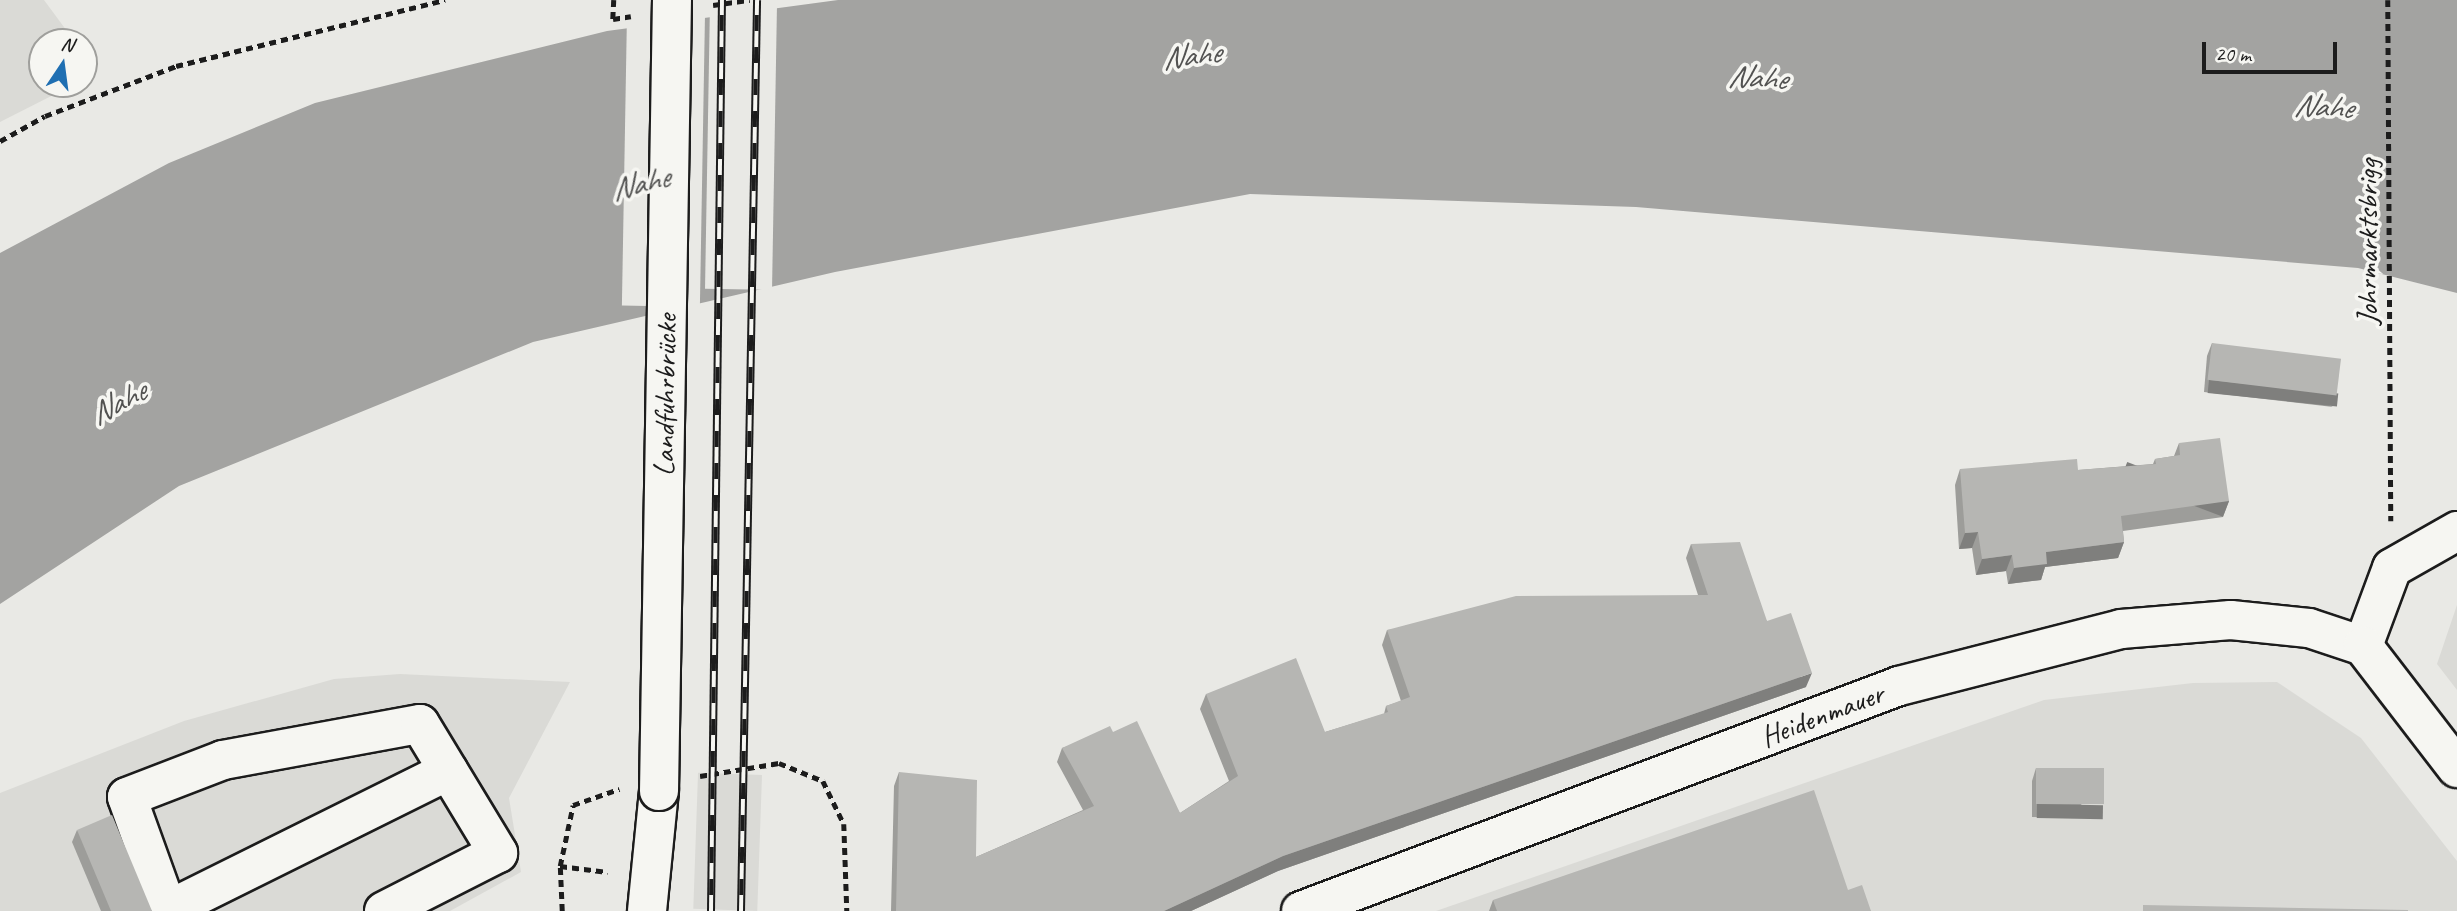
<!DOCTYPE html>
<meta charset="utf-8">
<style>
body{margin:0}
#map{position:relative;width:2457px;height:911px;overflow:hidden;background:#e9e9e5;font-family:Caveat,sans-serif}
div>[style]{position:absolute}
.built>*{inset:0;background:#dadad6;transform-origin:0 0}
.water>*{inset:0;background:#a3a3a1}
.pier>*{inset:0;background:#e9e9e5;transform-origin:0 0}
.path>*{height:4.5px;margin-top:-2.25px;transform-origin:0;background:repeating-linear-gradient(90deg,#1c1c1c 0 7px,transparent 0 12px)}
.roads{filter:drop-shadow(2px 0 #1c1c1c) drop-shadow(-2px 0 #1c1c1c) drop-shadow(0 2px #1c1c1c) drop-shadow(0 -2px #1c1c1c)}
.minor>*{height:38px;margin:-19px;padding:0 19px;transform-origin:19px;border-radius:19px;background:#f6f6f2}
.rail>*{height:8px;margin-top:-4px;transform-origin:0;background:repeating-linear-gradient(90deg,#f6f6f2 0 16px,#1c1c1c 0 32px);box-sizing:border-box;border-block:2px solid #1c1c1c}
.bridges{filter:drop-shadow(2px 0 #1c1c1c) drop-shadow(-2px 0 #1c1c1c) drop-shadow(0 2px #1c1c1c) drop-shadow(0 -2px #1c1c1c)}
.minor-bridge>*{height:38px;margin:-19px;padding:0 19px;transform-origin:19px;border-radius:19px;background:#f6f6f2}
.wall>*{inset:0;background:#9d9d9a}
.shaded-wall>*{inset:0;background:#7f7f7d;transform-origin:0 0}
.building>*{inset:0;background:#b6b6b3;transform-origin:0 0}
span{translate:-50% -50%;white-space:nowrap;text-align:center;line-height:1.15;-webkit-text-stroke:7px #f6f6f2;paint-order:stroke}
.street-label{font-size:30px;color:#1c1c1c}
.water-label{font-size:32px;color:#525251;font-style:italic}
.north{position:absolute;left:28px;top:28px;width:70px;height:70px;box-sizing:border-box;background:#f6f6f2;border:2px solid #9f9f9c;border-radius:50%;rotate:13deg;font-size:19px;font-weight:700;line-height:28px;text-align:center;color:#1c1c1c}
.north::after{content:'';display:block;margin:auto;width:24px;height:32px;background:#1f6fb2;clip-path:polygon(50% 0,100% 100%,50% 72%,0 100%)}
.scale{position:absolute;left:2202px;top:42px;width:135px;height:32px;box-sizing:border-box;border:4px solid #1c1c1c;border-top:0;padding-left:9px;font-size:21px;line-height:24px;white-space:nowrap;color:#1c1c1c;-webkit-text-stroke:5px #f6f6f2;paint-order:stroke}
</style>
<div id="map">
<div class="built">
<div style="clip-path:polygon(0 0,44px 0,75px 42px,42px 42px,42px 84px,75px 84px,0 122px)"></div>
<div style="clip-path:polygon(2457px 605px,2457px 690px,2437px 664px)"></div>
<div style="clip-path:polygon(400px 674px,570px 682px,509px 798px,521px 872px,450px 911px,0 911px,0 793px,184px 721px,334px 679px)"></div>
<div style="clip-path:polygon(2277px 682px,2361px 738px,2457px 861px,2457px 911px,1436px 911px,2044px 700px,2193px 683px)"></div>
<div style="left:762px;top:775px;width:136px;height:64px;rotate:92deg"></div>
</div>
<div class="water">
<div style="clip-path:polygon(838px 0,2457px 0,2457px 293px,2358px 268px,1636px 207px,1250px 194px,835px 272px,533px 342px,179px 486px,0 604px,0 253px,169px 163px,315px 103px,607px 31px)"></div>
</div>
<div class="pier">
<div style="left:777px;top:4px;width:286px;height:67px;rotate:91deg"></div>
<div style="left:705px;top:14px;width:293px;height:78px;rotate:91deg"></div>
</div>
<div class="path">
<div style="left:614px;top:0;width:19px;rotate:93deg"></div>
<div style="left:613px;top:19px;width:18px;rotate:-9deg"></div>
<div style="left:2388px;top:0;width:521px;rotate:89.67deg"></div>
<div style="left:713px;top:5px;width:37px;rotate:-8deg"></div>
<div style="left:0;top:141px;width:51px;rotate:-29.1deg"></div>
<div style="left:45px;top:116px;width:140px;rotate:-20.9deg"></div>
<div style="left:176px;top:66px;width:277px;rotate:-13.8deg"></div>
<div style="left:700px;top:776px;width:80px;rotate:-9.3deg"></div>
<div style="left:779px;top:763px;width:48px;rotate:22.2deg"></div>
<div style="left:823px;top:781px;width:48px;rotate:64deg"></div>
<div style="left:844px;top:824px;width:87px;rotate:88deg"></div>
<div style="left:560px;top:866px;width:48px;rotate:7.1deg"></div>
<div style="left:562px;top:911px;width:45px;rotate:-92.5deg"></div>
<div style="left:560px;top:866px;width:62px;rotate:-78deg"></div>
<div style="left:573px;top:805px;width:49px;rotate:-19.2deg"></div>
</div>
<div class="roads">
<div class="minor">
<div style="left:2363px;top:646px;width:83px;rotate:-69.6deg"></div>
<div style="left:2392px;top:568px;width:75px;rotate:-29.6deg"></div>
<div style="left:168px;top:910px;width:313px;rotate:-26.4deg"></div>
<div style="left:168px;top:911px;width:121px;rotate:-109.8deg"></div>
<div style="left:127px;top:797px;width:103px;rotate:-21.1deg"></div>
<div style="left:223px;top:760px;width:200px;rotate:-10.4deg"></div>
<div style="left:420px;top:724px;width:151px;rotate:58.8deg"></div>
<div style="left:498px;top:853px;width:128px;rotate:153deg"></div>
<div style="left:647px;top:911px;width:121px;rotate:-84.3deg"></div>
<div style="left:1301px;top:911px;width:639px;rotate:-20.62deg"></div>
<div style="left:1899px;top:686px;width:229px;rotate:-14.4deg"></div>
<div style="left:2121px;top:629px;width:110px;rotate:-4.7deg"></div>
<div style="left:2231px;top:620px;width:78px;rotate:5.9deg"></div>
<div style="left:2309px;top:628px;width:57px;rotate:18.4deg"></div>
<div style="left:2363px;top:646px;width:154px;rotate:52.4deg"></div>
</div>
</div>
<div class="rail">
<div style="left:711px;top:911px;width:911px;rotate:-89.31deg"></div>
<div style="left:741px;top:911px;width:911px;rotate:-88.99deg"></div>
</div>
<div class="bridges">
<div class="minor-bridge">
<div style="left:659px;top:791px;width:791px;rotate:-89.06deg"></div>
</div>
</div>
<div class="wall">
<div style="clip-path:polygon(2212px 343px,2333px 407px,2204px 392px,2207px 356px)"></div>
<div style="clip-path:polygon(2179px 443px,2229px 501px,2223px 517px,2123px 531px,2124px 542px,2118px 558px,2045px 567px,2041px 580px,2008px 584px,2006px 571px,1976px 575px,1972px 548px,1959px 549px,1955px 485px,1960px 469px,2078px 470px,2153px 464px,2155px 459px,2174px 456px)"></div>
<div style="clip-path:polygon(1691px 544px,1767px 621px,1806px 687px,1278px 871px,1191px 911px,891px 911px,894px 786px,899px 772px,976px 857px,1083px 810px,1057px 762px,1062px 748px,1113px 732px,1180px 813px,1229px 781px,1200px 709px,1206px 694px,1325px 732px,1384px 714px,1386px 706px,1401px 701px,1382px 645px,1387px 630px,1698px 595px,1686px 558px)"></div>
<div style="clip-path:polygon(2036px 768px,2098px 818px,2032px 817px,2032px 781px)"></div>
<div style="clip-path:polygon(77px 830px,152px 911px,101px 911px,72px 842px)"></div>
<div style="clip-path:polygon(1848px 890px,1871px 911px,1489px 911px,1493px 900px)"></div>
</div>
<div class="shaded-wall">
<div style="left:2209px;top:380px;width:130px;height:13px;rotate:6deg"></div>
<div style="left:2229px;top:501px;width:17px;height:109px;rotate:111deg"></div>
<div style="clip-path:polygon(1978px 532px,1972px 548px,1959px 549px,1965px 533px)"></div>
<div style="clip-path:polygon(2124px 542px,2118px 558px,2045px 567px,2041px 580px,2008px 584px,2014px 568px,2046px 552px)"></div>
<div style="clip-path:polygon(2012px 555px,2006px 571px,1976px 575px,1982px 559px)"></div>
<div style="clip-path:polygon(1812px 673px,1806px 687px,1278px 871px,1191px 911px,1164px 911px,1283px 856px)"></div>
<div style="left:2037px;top:804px;width:66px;height:14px;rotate:1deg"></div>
</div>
<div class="building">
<div style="left:2212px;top:343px;width:130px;height:37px;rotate:7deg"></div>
<div style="clip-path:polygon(2220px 438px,2229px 501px,2121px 516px,2124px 542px,2046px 552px,2047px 564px,2014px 568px,2012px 555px,1982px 559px,1978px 532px,1965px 533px,1960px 469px,2077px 459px,2078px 470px,2156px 464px,2155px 459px,2180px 455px,2179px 443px)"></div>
<div style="clip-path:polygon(1740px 542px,1767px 621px,1791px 613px,1812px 673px,1283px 856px,1164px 911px,896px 911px,899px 772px,977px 780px,976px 857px,1094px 806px,1062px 748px,1110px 726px,1113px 732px,1137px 721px,1180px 813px,1238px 776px,1206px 694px,1296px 658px,1325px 732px,1388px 712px,1386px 706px,1410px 697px,1387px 630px,1516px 596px,1708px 595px,1691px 544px)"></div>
<div style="left:2036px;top:768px;width:68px;height:36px"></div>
<div style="clip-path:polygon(1814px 790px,1848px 890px,1862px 885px,1871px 911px,1497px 911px,1493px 900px)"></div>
<div style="clip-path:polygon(112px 815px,152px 911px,111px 911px,77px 830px)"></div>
<div style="clip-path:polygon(2143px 905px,2408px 910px,2408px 911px,2143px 911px)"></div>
</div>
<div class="street-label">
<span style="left:2367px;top:242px;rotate:-90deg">Johrmarktsbrigg</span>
<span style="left:665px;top:395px;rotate:-89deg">Landfuhrbrücke</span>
<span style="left:1822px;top:715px;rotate:-21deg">Heidenmauer</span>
</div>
<div class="water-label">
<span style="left:1191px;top:56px;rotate:-7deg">Nahe</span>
<span style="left:1757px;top:78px;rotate:3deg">Nahe</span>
<span style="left:2323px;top:107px;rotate:3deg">Nahe</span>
<span style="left:640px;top:184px;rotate:-14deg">Nahe</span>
<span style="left:118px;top:403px;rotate:-28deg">Nahe</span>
</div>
<div class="north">N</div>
<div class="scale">20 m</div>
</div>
